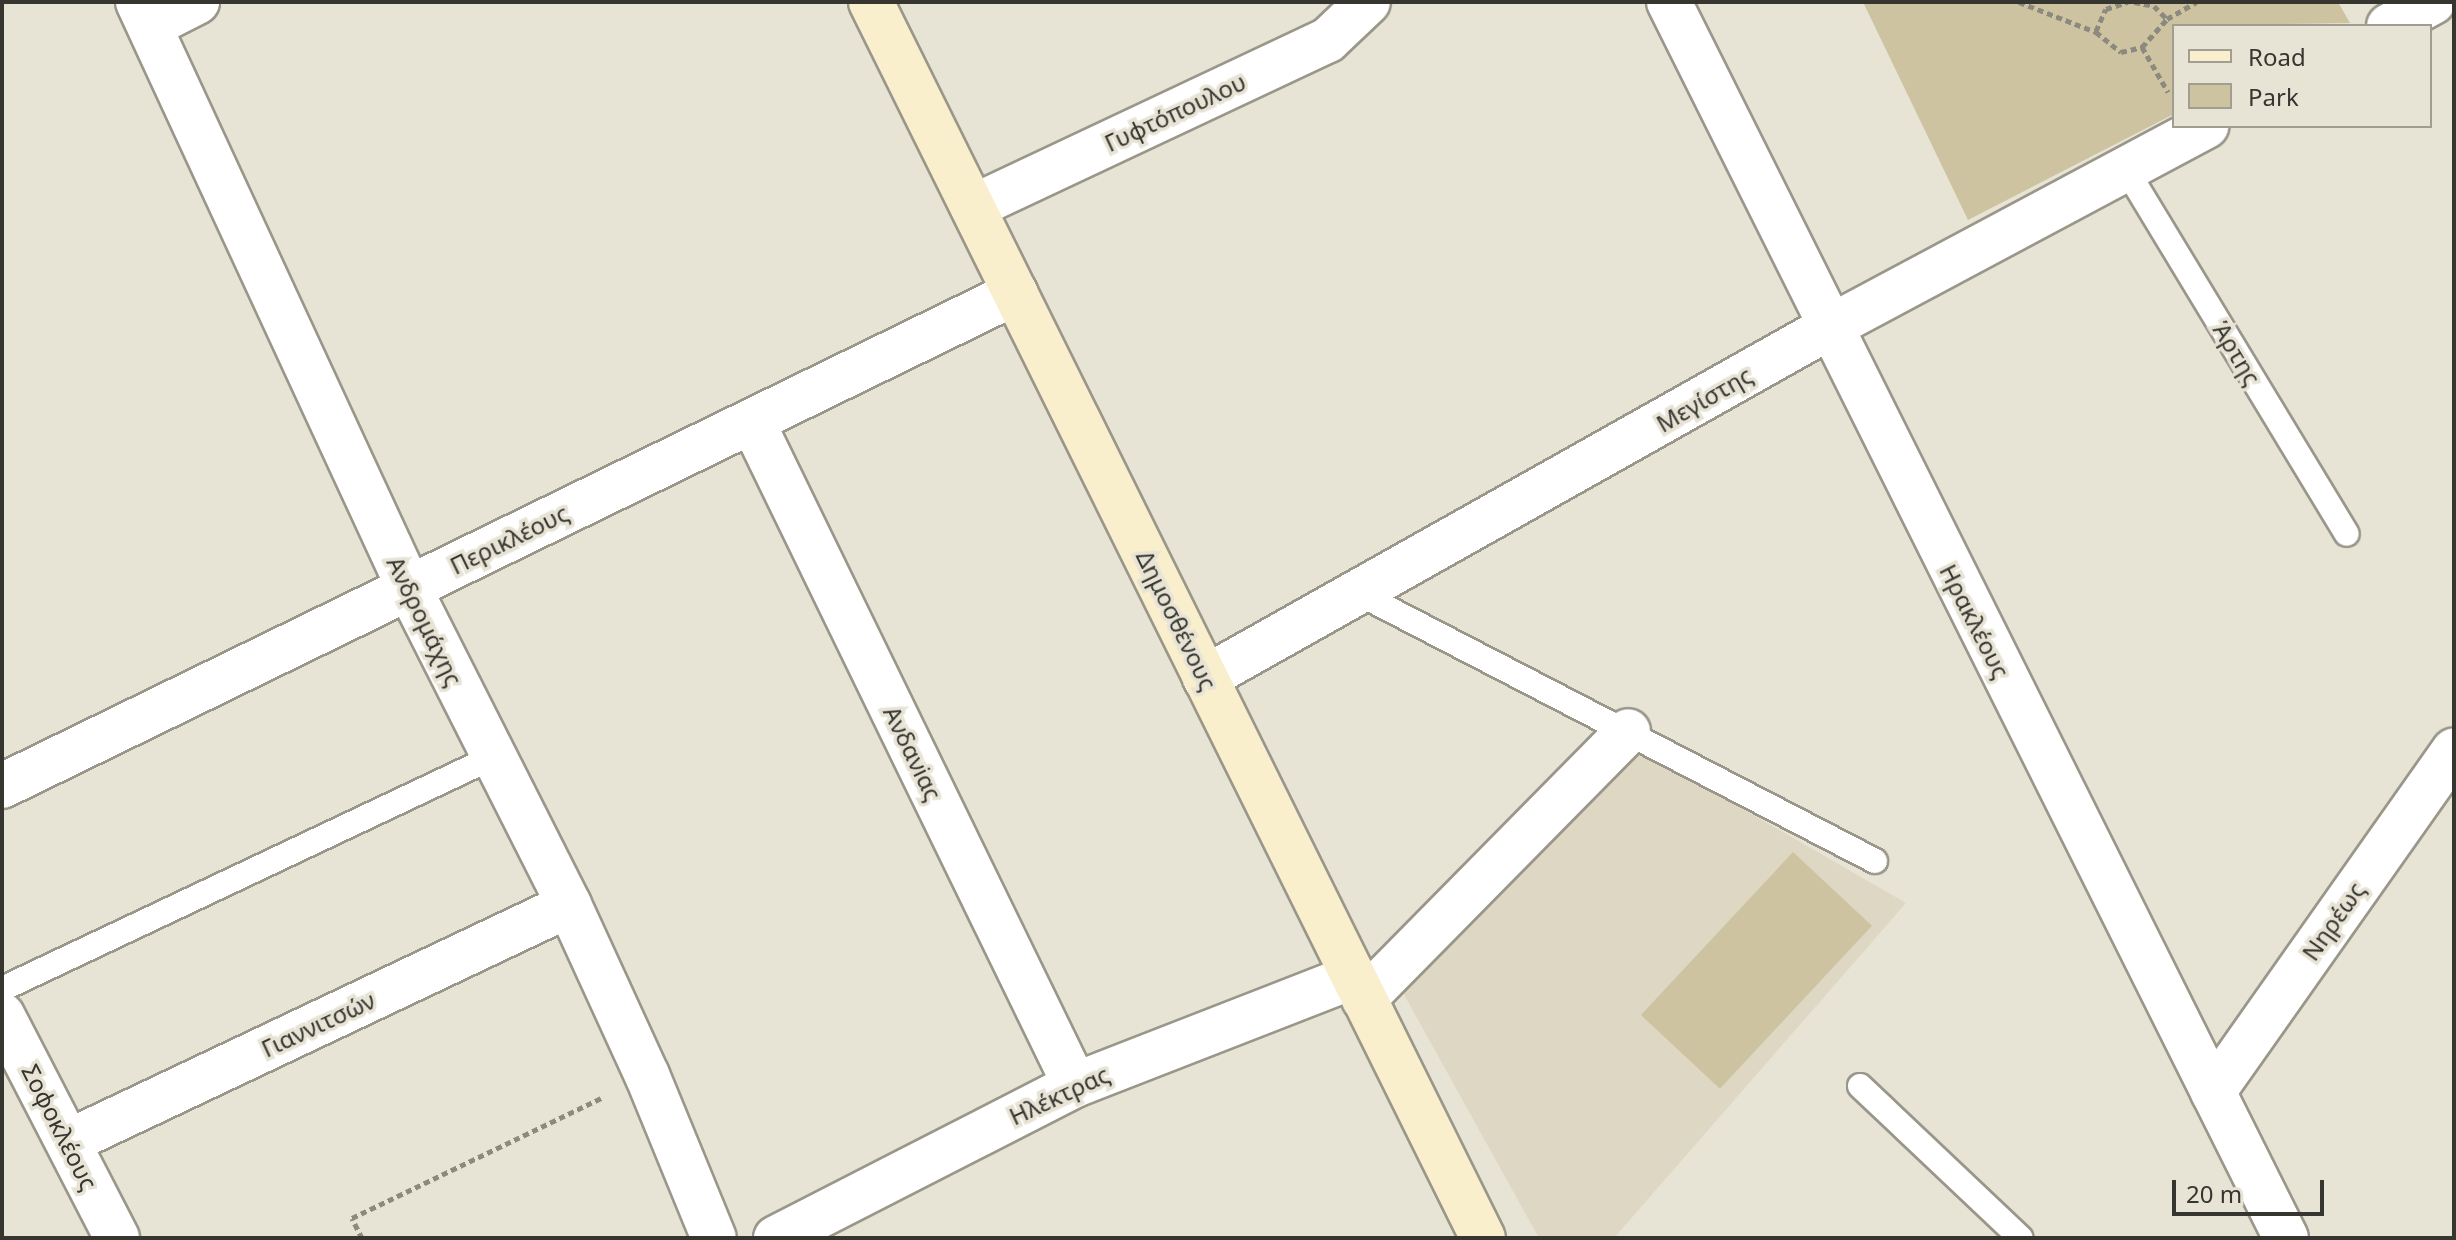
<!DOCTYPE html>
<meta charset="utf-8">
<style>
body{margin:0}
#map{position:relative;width:2456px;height:1240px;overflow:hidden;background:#e7e3d5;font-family:"Noto Sans",sans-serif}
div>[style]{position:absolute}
.built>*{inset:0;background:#ded7c3}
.green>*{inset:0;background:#cec3a0;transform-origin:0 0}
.path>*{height:5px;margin-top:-2.5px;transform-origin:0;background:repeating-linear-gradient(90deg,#8c897f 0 6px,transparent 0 10px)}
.roads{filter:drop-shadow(2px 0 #9a9689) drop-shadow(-2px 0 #9a9689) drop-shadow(0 2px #9a9689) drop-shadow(0 -2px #9a9689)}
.lane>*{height:24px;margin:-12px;padding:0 12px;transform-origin:12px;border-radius:12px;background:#fff}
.street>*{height:44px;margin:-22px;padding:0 22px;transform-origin:22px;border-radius:22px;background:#fff}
.secondary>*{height:44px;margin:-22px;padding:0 22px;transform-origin:22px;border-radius:22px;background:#faefcd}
span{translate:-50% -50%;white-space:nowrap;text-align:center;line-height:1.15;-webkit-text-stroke:7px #e7e3d5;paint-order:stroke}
.street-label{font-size:24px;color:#373530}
.frame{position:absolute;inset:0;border:4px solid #373530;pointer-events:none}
.legend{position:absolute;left:2172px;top:24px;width:260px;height:104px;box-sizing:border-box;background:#e7e3d5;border:2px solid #a19d93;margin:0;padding:10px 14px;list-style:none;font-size:24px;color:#373530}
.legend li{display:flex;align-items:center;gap:16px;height:40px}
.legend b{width:40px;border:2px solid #a19d93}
.scale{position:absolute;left:2172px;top:1180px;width:152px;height:36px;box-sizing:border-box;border:4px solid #373530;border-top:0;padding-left:10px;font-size:24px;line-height:28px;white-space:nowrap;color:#373530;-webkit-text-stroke:6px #e7e3d5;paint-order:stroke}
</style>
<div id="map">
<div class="built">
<div style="clip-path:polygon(1630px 744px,1906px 903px,1614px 1238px,1539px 1238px,1397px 982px)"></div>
</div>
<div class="green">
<div style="clip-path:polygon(1863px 2px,2338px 2px,2350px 23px,2174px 26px,2174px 114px,1968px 220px)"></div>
<div style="left:1793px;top:852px;width:108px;height:223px;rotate:43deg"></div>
</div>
<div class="path">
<div style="left:2019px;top:2px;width:83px;rotate:21.3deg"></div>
<div style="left:2096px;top:32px;width:32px;rotate:39deg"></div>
<div style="left:2121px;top:52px;width:22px;rotate:-13deg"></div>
<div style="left:2142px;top:47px;width:38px;rotate:-48deg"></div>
<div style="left:2167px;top:19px;width:34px;rotate:-30deg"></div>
<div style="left:2134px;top:2px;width:20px;rotate:11deg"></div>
<div style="left:2154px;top:6px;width:18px;rotate:45deg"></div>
<div style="left:2096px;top:31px;width:24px;rotate:-66deg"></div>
<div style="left:2106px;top:9px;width:23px;rotate:-18deg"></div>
<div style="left:2142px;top:47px;width:52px;rotate:60deg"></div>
<div style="left:362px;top:1238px;width:22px;rotate:-117deg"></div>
<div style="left:352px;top:1218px;width:279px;rotate:-25.7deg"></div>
</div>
<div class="roads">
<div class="lane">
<div style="left:2127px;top:171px;width:424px;rotate:58.8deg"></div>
<div style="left:1360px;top:594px;width:580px;rotate:27.4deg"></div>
<div style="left:2px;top:989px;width:541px;rotate:-25.29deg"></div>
<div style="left:1860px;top:1086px;width:221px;rotate:43.4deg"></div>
</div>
<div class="street">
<div style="left:138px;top:2px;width:646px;rotate:65.18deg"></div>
<div style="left:409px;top:588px;width:355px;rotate:63.2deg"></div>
<div style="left:569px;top:905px;width:187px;rotate:65.4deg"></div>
<div style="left:647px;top:1075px;width:176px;rotate:67.7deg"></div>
<div style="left:1669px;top:2px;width:1381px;rotate:63.47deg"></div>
<div style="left:150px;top:26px;width:53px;rotate:-27.1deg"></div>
<div style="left:2389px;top:26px;width:50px;rotate:-28.6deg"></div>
<div style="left:973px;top:207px;width:392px;rotate:-25.2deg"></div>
<div style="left:1328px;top:40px;width:55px;rotate:-43.5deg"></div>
<div style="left:752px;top:421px;width:738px;rotate:64.06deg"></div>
<div style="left:1205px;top:678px;width:715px;rotate:-29.33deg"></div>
<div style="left:1828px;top:328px;width:429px;rotate:-28.1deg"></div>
<div style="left:2px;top:786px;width:1127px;rotate:-25.95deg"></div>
<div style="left:1364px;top:999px;width:376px;rotate:-45.4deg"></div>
<div style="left:2px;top:1015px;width:251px;rotate:62.7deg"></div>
<div style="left:2213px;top:1092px;width:418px;rotate:-54.8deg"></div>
<div style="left:68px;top:1142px;width:554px;rotate:-25.32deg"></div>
<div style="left:776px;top:1238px;width:336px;rotate:-27.1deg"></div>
<div style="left:1075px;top:1085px;width:300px;rotate:-21.3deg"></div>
</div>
<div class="secondary">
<div style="left:871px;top:2px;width:1379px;rotate:63.66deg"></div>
</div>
</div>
<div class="street-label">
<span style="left:1175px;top:112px;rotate:-25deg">Γυφτόπουλου</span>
<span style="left:2237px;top:353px;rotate:59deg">Άρτης</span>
<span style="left:1704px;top:399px;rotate:-30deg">Μεγίστης</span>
<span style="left:509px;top:539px;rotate:-26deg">Περικλέους</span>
<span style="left:1177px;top:620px;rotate:64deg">Δημοσθένους</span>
<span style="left:425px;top:621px;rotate:64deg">Ανδρομάχης</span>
<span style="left:1975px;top:621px;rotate:63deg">Ηρακλέους</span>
<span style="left:913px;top:753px;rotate:64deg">Ανδανiας</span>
<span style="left:2333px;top:921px;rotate:-55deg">Νηρέως</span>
<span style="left:318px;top:1024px;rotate:-25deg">Γιαννιτσών</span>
<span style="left:1059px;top:1095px;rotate:-25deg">Ηλέκτρας</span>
<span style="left:60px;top:1127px;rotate:63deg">Σοφοκλέους</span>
</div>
<div class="frame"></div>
<ul class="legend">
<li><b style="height:10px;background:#faefcd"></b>Road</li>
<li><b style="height:22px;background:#cec3a0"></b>Park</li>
</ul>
<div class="scale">20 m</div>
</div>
